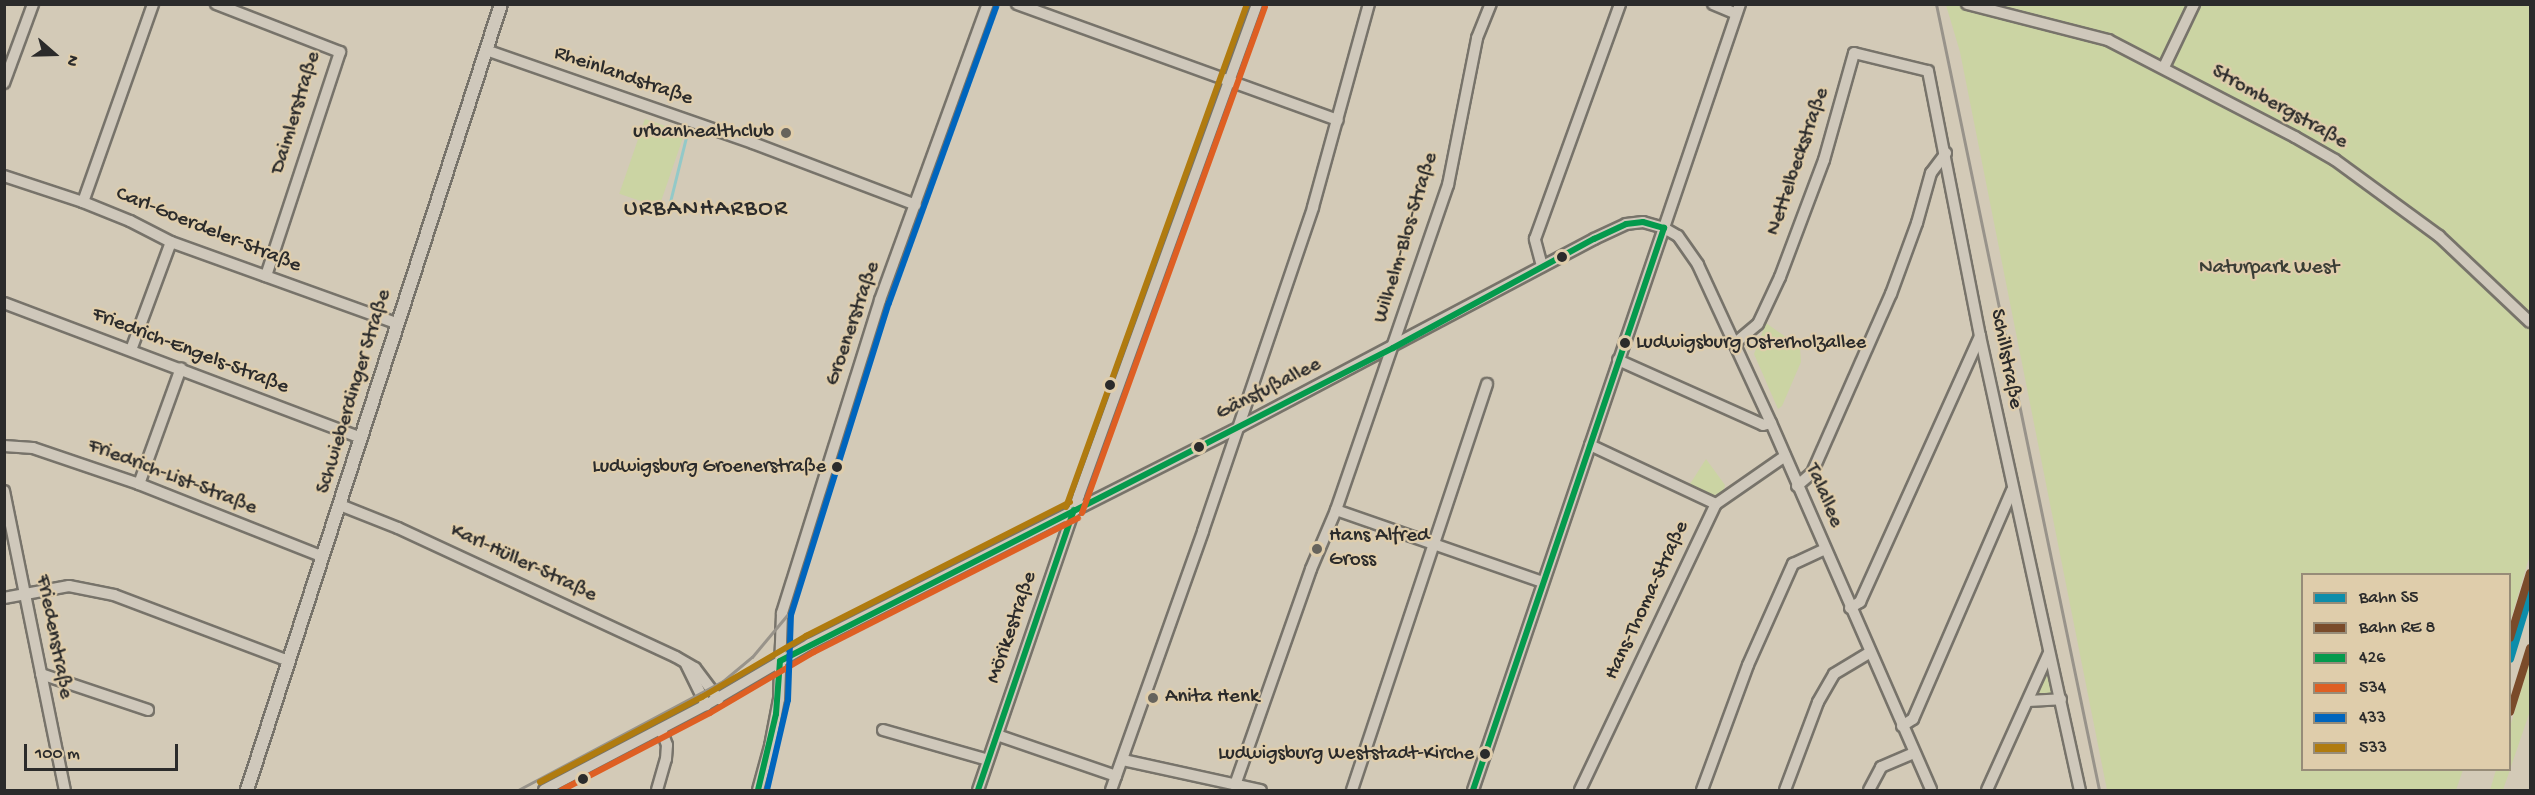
<!DOCTYPE html>
<meta charset="utf-8">
<style>
body{margin:0}
#map{position:relative;width:2535px;height:795px;overflow:hidden;background:#d3cab7;font-family:"Gochi Hand",sans-serif}
div>[style]{position:absolute}
.green>*{inset:0;background:#cbd4a3;transform-origin:0 0}
.stream>*{height:3px;margin:-1.5px;padding:0 1.5px;transform-origin:1.5px;border-radius:1.5px;background:#93c9c8}
.roads{filter:drop-shadow(2px 0 #77736a) drop-shadow(-2px 0 #77736a) drop-shadow(0 2px #77736a) drop-shadow(0 -2px #77736a)}
.minor>*{height:10px;margin:-5px;padding:0 5px;transform-origin:5px;border-radius:5px;background:#cfc8bb}
.major>*{height:12px;margin:-6px;padding:0 6px;transform-origin:6px;border-radius:6px;background:#cfc8bb}
.rail>*{height:3px;margin:-1.5px;padding:0 1.5px;transform-origin:1.5px;border-radius:1.5px;background:#98938a}
.bus-1>*{height:6px;margin:-3px;padding:0 3px;transform-origin:3px;border-radius:3px;background:#049a4d}
.bus-2>*{height:6px;margin:-3px;padding:0 3px;transform-origin:3px;border-radius:3px;background:#de5f23}
.bus-3>*{height:6px;margin:-3px;padding:0 3px;transform-origin:3px;border-radius:3px;background:#0065bd}
.bus-4>*{height:6px;margin:-3px;padding:0 3px;transform-origin:3px;border-radius:3px;background:#b07b0f}
.rail-1>*{height:8px;margin:-4px;padding:0 4px;transform-origin:4px;border-radius:4px;background:#0d8daa}
.rail-2>*{height:8px;margin:-4px;padding:0 4px;transform-origin:4px;border-radius:4px;background:#7a4b2a}
.dots>*{width:16px;height:16px;translate:-50% -50%;box-sizing:border-box;border:3px solid #dfcdab;border-radius:50%}
span{translate:-50% -50%;white-space:nowrap;text-align:center;line-height:1.15;-webkit-text-stroke:4.5px #dfcdab;paint-order:stroke}
.bus-label{font-size:20px;color:#2b2b2b}
.left{translate:0 -50%;text-align:left}
.right{translate:-100% -50%;text-align:right}
.street-label{font-size:21px;color:#2b2b2b}
.poi-label{font-size:21px;color:#2b2b2b}
.park-label{font-size:21px;color:#3a3d35}
.quarter-label{font-size:24px;color:#2b2b2b;letter-spacing:1.5px}
.frame{position:absolute;inset:0;border:6px solid #2b2b2b;pointer-events:none}
.legend{position:absolute;left:2301px;top:573px;width:210px;height:198px;box-sizing:border-box;background:#dfcdab;border:2px solid #978c78;margin:0;padding:8px 10px;list-style:none;font-size:18px;color:#2b2b2b}
.legend li{display:flex;align-items:center;gap:12px;height:30px}
.legend b{width:30px;border:2px solid #978c78}
.north{position:absolute;left:24px;top:24px;width:60px;height:60px;-webkit-text-stroke:4px #dfcdab;paint-order:stroke;rotate:110deg;font-size:16px;font-weight:700;line-height:24px;text-align:center;color:#2b2b2b}
.north::after{content:'';display:block;margin:auto;width:21px;height:27px;background:#2b2b2b;clip-path:polygon(50% 0,100% 100%,50% 72%,0 100%)}
.scale{position:absolute;left:24px;top:744px;width:154px;height:27px;box-sizing:border-box;border:3px solid #2b2b2b;border-top:0;padding-left:8px;font-size:18px;line-height:21px;white-space:nowrap;color:#2b2b2b;-webkit-text-stroke:4px #dfcdab;paint-order:stroke}
</style>
<div id="map">
<div class="green">
<div style="clip-path:polygon(1946px 5px,2530px 5px,2530px 555px,2510px 622px,2510px 574px,2302px 574px,2302px 770px,2463px 770px,2456px 790px,2107px 790px,1960px 52px)"></div>
<div style="left:645px;top:119px;width:42px;height:79px;rotate:19deg"></div>
<div style="clip-path:polygon(1766px 323px,1800px 347px,1801px 362px,1782px 406px,1778px 409px,1754px 354px)"></div>
<div style="clip-path:polygon(1706px 459px,1725px 485px,1724px 490px,1715px 495px,1703px 493px,1690px 484px)"></div>
<div style="clip-path:polygon(2049px 653px,2061px 699px,2028px 701px)"></div>
<div style="clip-path:polygon(2530px 660px,2530px 711px,2503px 790px,2490px 790px,2496px 770px,2510px 770px,2510px 727px)"></div>
</div>
<div class="stream">
<div style="left:668px;top:210px;width:75px;rotate:-76.1deg"></div>
</div>
<div class="roads">
<div class="minor">
<div style="left:216px;top:4px;width:133px;rotate:21.2deg"></div>
<div style="left:340px;top:52px;width:236px;rotate:108.3deg"></div>
<div style="left:1017px;top:4px;width:341px;rotate:19.9deg"></div>
<div style="left:1713px;top:4px;width:25px;rotate:23deg"></div>
<div style="left:1967px;top:4px;width:146px;rotate:14.3deg"></div>
<div style="left:2108px;top:40px;width:211px;rotate:27.4deg"></div>
<div style="left:2295px;top:137px;width:46px;rotate:29.9deg"></div>
<div style="left:2335px;top:160px;width:129px;rotate:36.2deg"></div>
<div style="left:2439px;top:236px;width:125px;rotate:43.4deg"></div>
<div style="left:486px;top:50px;width:283px;rotate:19.2deg"></div>
<div style="left:753px;top:143px;width:174px;rotate:20.8deg"></div>
<div style="left:2164px;top:67px;width:70px;rotate:-64.5deg"></div>
<div style="left:4px;top:83px;width:84px;rotate:-69.8deg"></div>
<div style="left:4px;top:176px;width:83px;rotate:18.2deg"></div>
<div style="left:83px;top:202px;width:51px;rotate:22deg"></div>
<div style="left:130px;top:221px;width:46px;rotate:27.1deg"></div>
<div style="left:171px;top:242px;width:239px;rotate:19.8deg"></div>
<div style="left:83px;top:202px;width:210px;rotate:-70.5deg"></div>
<div style="left:1542px;top:266px;width:28px;rotate:-105deg"></div>
<div style="left:1535px;top:239px;width:250px;rotate:-70.1deg"></div>
<div style="left:4px;top:303px;width:382px;rotate:20.7deg"></div>
<div style="left:1734px;top:344px;width:31px;rotate:-40deg"></div>
<div style="left:1758px;top:324px;width:52px;rotate:-64.9deg"></div>
<div style="left:1780px;top:277px;width:125px;rotate:-69.4deg"></div>
<div style="left:1824px;top:160px;width:111px;rotate:-74.3deg"></div>
<div style="left:1854px;top:53px;width:76px;rotate:13.7deg"></div>
<div style="left:1928px;top:71px;width:270px;rotate:78.9deg"></div>
<div style="left:1980px;top:336px;width:465px;rotate:77.6deg"></div>
<div style="left:131px;top:350px;width:115px;rotate:-69.7deg"></div>
<div style="left:1618px;top:360px;width:159px;rotate:24.1deg"></div>
<div style="left:1763px;top:425px;width:8px;rotate:-14deg"></div>
<div style="left:1590px;top:445px;width:139px;rotate:25.1deg"></div>
<div style="left:4px;top:446px;width:29px;rotate:4deg"></div>
<div style="left:33px;top:448px;width:112px;rotate:18.8deg"></div>
<div style="left:139px;top:484px;width:198px;rotate:21.6deg"></div>
<div style="left:139px;top:484px;width:123px;rotate:-70.1deg"></div>
<div style="left:1797px;top:486px;width:20px;rotate:-41deg"></div>
<div style="left:1812px;top:473px;width:196px;rotate:-66.2deg"></div>
<div style="left:1891px;top:294px;width:76px;rotate:-69.9deg"></div>
<div style="left:1917px;top:223px;width:52px;rotate:-74.4deg"></div>
<div style="left:1931px;top:173px;width:25px;rotate:-53deg"></div>
<div style="left:4px;top:491px;width:305px;rotate:78.5deg"></div>
<div style="left:340px;top:505px;width:62px;rotate:21.6deg"></div>
<div style="left:398px;top:528px;width:306px;rotate:24.9deg"></div>
<div style="left:676px;top:657px;width:22px;rotate:30deg"></div>
<div style="left:695px;top:668px;width:39px;rotate:53deg"></div>
<div style="left:1336px;top:510px;width:219px;rotate:19.2deg"></div>
<div style="left:4px;top:598px;width:66px;rotate:-10.5deg"></div>
<div style="left:69px;top:586px;width:46px;rotate:11.3deg"></div>
<div style="left:114px;top:595px;width:187px;rotate:20.7deg"></div>
<div style="left:1850px;top:608px;width:12px;rotate:-31deg"></div>
<div style="left:1860px;top:602px;width:292px;rotate:-65.7deg"></div>
<div style="left:686px;top:664px;width:46px;rotate:64deg"></div>
<div style="left:41px;top:674px;width:113px;rotate:18.6deg"></div>
<div style="left:2028px;top:701px;width:33px;rotate:-3deg"></div>
<div style="left:1902px;top:726px;width:13px;rotate:-32deg"></div>
<div style="left:1913px;top:719px;width:249px;rotate:-66.6deg"></div>
<div style="left:883px;top:730px;width:109px;rotate:15.9deg"></div>
<div style="left:997px;top:735px;width:126px;rotate:19deg"></div>
<div style="left:1123px;top:760px;width:141px;rotate:12.3deg"></div>
<div style="left:1235px;top:785px;width:229px;rotate:-70.6deg"></div>
<div style="left:1311px;top:569px;width:64px;rotate:-67deg"></div>
<div style="left:1336px;top:510px;width:344px;rotate:-71deg"></div>
<div style="left:1448px;top:185px;width:150px;rotate:-78.8deg"></div>
<div style="left:1477px;top:38px;width:37px;rotate:-68deg"></div>
<div style="left:544px;top:790px;width:183px;rotate:-27.7deg"></div>
<div style="left:706px;top:705px;width:121px;rotate:-30.4deg"></div>
<div style="left:810px;top:644px;width:481px;rotate:-26.8deg"></div>
<div style="left:1239px;top:427px;width:402px;rotate:-27.9deg"></div>
<div style="left:1594px;top:239px;width:35px;rotate:-25deg"></div>
<div style="left:1626px;top:224px;width:17px;rotate:-7deg"></div>
<div style="left:1643px;top:222px;width:22px;rotate:16deg"></div>
<div style="left:1664px;top:228px;width:16px;rotate:30deg"></div>
<div style="left:1678px;top:236px;width:35px;rotate:55deg"></div>
<div style="left:1698px;top:265px;width:174px;rotate:65.2deg"></div>
<div style="left:1771px;top:423px;width:400px;rotate:66.4deg"></div>
<div style="left:657px;top:790px;width:32px;rotate:-74deg"></div>
<div style="left:666px;top:759px;width:14px;rotate:-86deg"></div>
<div style="left:667px;top:745px;width:17px;rotate:-111deg"></div>
<div style="left:758px;top:790px;width:46px;rotate:-74.7deg"></div>
<div style="left:770px;top:746px;width:48px;rotate:-79.2deg"></div>
<div style="left:779px;top:699px;width:86px;rotate:-88deg"></div>
<div style="left:782px;top:613px;width:328px;rotate:-72.6deg"></div>
<div style="left:880px;top:300px;width:315px;rotate:-70deg"></div>
<div style="left:978px;top:790px;width:312px;rotate:-71.1deg"></div>
<div style="left:1079px;top:495px;width:522px;rotate:-70.07deg"></div>
<div style="left:1111px;top:790px;width:275px;rotate:-70.4deg"></div>
<div style="left:1203px;top:531px;width:342px;rotate:-71.2deg"></div>
<div style="left:1313px;top:207px;width:211px;rotate:-74.6deg"></div>
<div style="left:1352px;top:790px;width:428px;rotate:-71.6deg"></div>
<div style="left:1473px;top:790px;width:830px;rotate:-71.24deg"></div>
<div style="left:1580px;top:790px;width:317px;rotate:-64.6deg"></div>
<div style="left:1716px;top:504px;width:84px;rotate:-34.8deg"></div>
<div style="left:1702px;top:790px;width:133px;rotate:-69.8deg"></div>
<div style="left:1748px;top:665px;width:111px;rotate:-66deg"></div>
<div style="left:1793px;top:564px;width:35px;rotate:-25deg"></div>
<div style="left:1785px;top:790px;width:94px;rotate:-69.4deg"></div>
<div style="left:1818px;top:702px;width:32px;rotate:-60deg"></div>
<div style="left:1834px;top:674px;width:41px;rotate:-31deg"></div>
<div style="left:1869px;top:790px;width:26px;rotate:-62deg"></div>
<div style="left:1881px;top:767px;width:36px;rotate:-23deg"></div>
<div style="left:1987px;top:790px;width:150px;rotate:-65.7deg"></div>
</div>
<div class="major">
<div style="left:247px;top:790px;width:826px;rotate:-72.09deg"></div>
</div>
</div>
<div class="rail">
<div style="left:1936px;top:4px;width:803px;rotate:78.28deg"></div>
<div style="left:518px;top:790px;width:232px;rotate:-28deg"></div>
<div style="left:723px;top:681px;width:38px;rotate:-40deg"></div>
<div style="left:752px;top:657px;width:56px;rotate:-50.1deg"></div>
</div>
<div class="bus-1">
<div style="left:758px;top:790px;width:78px;rotate:-76.7deg"></div>
<div style="left:776px;top:714px;width:53px;rotate:-85.7deg"></div>
<div style="left:780px;top:661px;width:688px;rotate:-27.05deg"></div>
<div style="left:1393px;top:348px;width:229px;rotate:-28.5deg"></div>
<div style="left:1594px;top:239px;width:35px;rotate:-25deg"></div>
<div style="left:1626px;top:224px;width:17px;rotate:-7deg"></div>
<div style="left:1643px;top:222px;width:22px;rotate:16deg"></div>
<div style="left:978px;top:790px;width:296px;rotate:-71.1deg"></div>
<div style="left:1473px;top:790px;width:594px;rotate:-71.23deg"></div>
</div>
<div class="bus-2">
<div style="left:1082px;top:513px;width:538px;rotate:-70.12deg"></div>
<div style="left:562px;top:790px;width:167px;rotate:-27.5deg"></div>
<div style="left:710px;top:713px;width:121px;rotate:-30.4deg"></div>
<div style="left:814px;top:652px;width:296px;rotate:-26.9deg"></div>
</div>
<div class="bus-3">
<div style="left:767px;top:790px;width:92px;rotate:-76.9deg"></div>
<div style="left:788px;top:700px;width:85px;rotate:-88deg"></div>
<div style="left:791px;top:615px;width:327px;rotate:-72.6deg"></div>
<div style="left:889px;top:303px;width:315px;rotate:-70.1deg"></div>
</div>
<div class="bus-4">
<div style="left:1066px;top:507px;width:535px;rotate:-70.21deg"></div>
<div style="left:540px;top:782px;width:183px;rotate:-27.7deg"></div>
<div style="left:702px;top:697px;width:121px;rotate:-30.4deg"></div>
<div style="left:806px;top:636px;width:296px;rotate:-26.9deg"></div>
</div>
<div class="rail-1">
<div style="left:2510px;top:659px;width:69px;rotate:-73.1deg"></div>
</div>
<div class="rail-2">
<div style="left:2510px;top:638px;width:68px;rotate:-72.9deg"></div>
<div style="left:2510px;top:712px;width:67px;rotate:-72.6deg"></div>
</div>
<div class="dots">
<div style="left:786px;top:133px;background:#66635c"></div>
<div style="left:1562px;top:257px;background:#2b2b2b"></div>
<div style="left:1625px;top:343px;background:#2b2b2b"></div>
<div style="left:1110px;top:385px;background:#2b2b2b"></div>
<div style="left:1199px;top:447px;background:#2b2b2b"></div>
<div style="left:837px;top:467px;background:#2b2b2b"></div>
<div style="left:1317px;top:549px;background:#66635c"></div>
<div style="left:1153px;top:698px;background:#66635c"></div>
<div style="left:1485px;top:754px;background:#2b2b2b"></div>
<div style="left:583px;top:779px;background:#2b2b2b"></div>
</div>
<div class="bus-label">
<span class="left" style="left:1636px;top:343px">Ludwigsburg Osterholzallee</span>
<span class="right" style="left:826px;top:467px">Ludwigsburg Groenerstraße</span>
<span class="right" style="left:1474px;top:754px">Ludwigsburg Weststadt-Kirche</span>
</div>
<div class="street-label">
<span style="left:623px;top:77px;rotate:19deg">Rheinlandstraße</span>
<span style="left:2279px;top:108px;rotate:29deg">Strombergstraße</span>
<span style="left:297px;top:113px;rotate:-73deg">Daimlerstraße</span>
<span style="left:1799px;top:162px;rotate:-71deg">Nettelbeckstraße</span>
<span style="left:208px;top:231px;rotate:22deg">Carl-Goerdeler-Straße</span>
<span style="left:1407px;top:238px;rotate:-73deg">Wilhelm-Blos-Straße</span>
<span style="left:854px;top:324px;rotate:-71deg">Groenerstraße</span>
<span style="left:190px;top:352px;rotate:21deg">Friedrich-Engels-Straße</span>
<span style="left:2005px;top:359px;rotate:79deg">Schillstraße</span>
<span style="left:1269px;top:390px;rotate:-27deg">Gänsfußallee</span>
<span style="left:355px;top:392px;rotate:-73deg">Schwieberdinger Straße</span>
<span style="left:172px;top:478px;rotate:21deg">Friedrich-List-Straße</span>
<span style="left:1823px;top:496px;rotate:67deg">Talallee</span>
<span style="left:523px;top:564px;rotate:25deg">Karl-Hüller-Straße</span>
<span style="left:1648px;top:601px;rotate:-65deg">Hans-Thoma-Straße</span>
<span style="left:1013px;top:628px;rotate:-71deg">Mörikestraße</span>
<span style="left:53px;top:637px;rotate:79deg">Friedenstraße</span>
</div>
<div class="poi-label">
<span class="right" style="left:774px;top:133px">urbanhealthclub</span>
<span class="left" style="left:1329px;top:549px">Hans Alfred<br>Gross</span>
<span class="left" style="left:1165px;top:698px">Anita Henk</span>
</div>
<div class="park-label">
<span style="left:2269px;top:269px">Naturpark West</span>
</div>
<div class="quarter-label">
<span style="left:706px;top:210px">URBANHARBOR</span>
</div>
<div class="frame"></div>
<ul class="legend">
<li><b style="height:8px;background:#0d8daa"></b>Bahn S5</li>
<li><b style="height:8px;background:#7a4b2a"></b>Bahn RE 8</li>
<li><b style="height:8px;background:#049a4d"></b>426</li>
<li><b style="height:8px;background:#de5f23"></b>534</li>
<li><b style="height:8px;background:#0065bd"></b>433</li>
<li><b style="height:8px;background:#b07b0f"></b>533</li>
</ul>
<div class="north">N</div>
<div class="scale">100 m</div>
</div>
